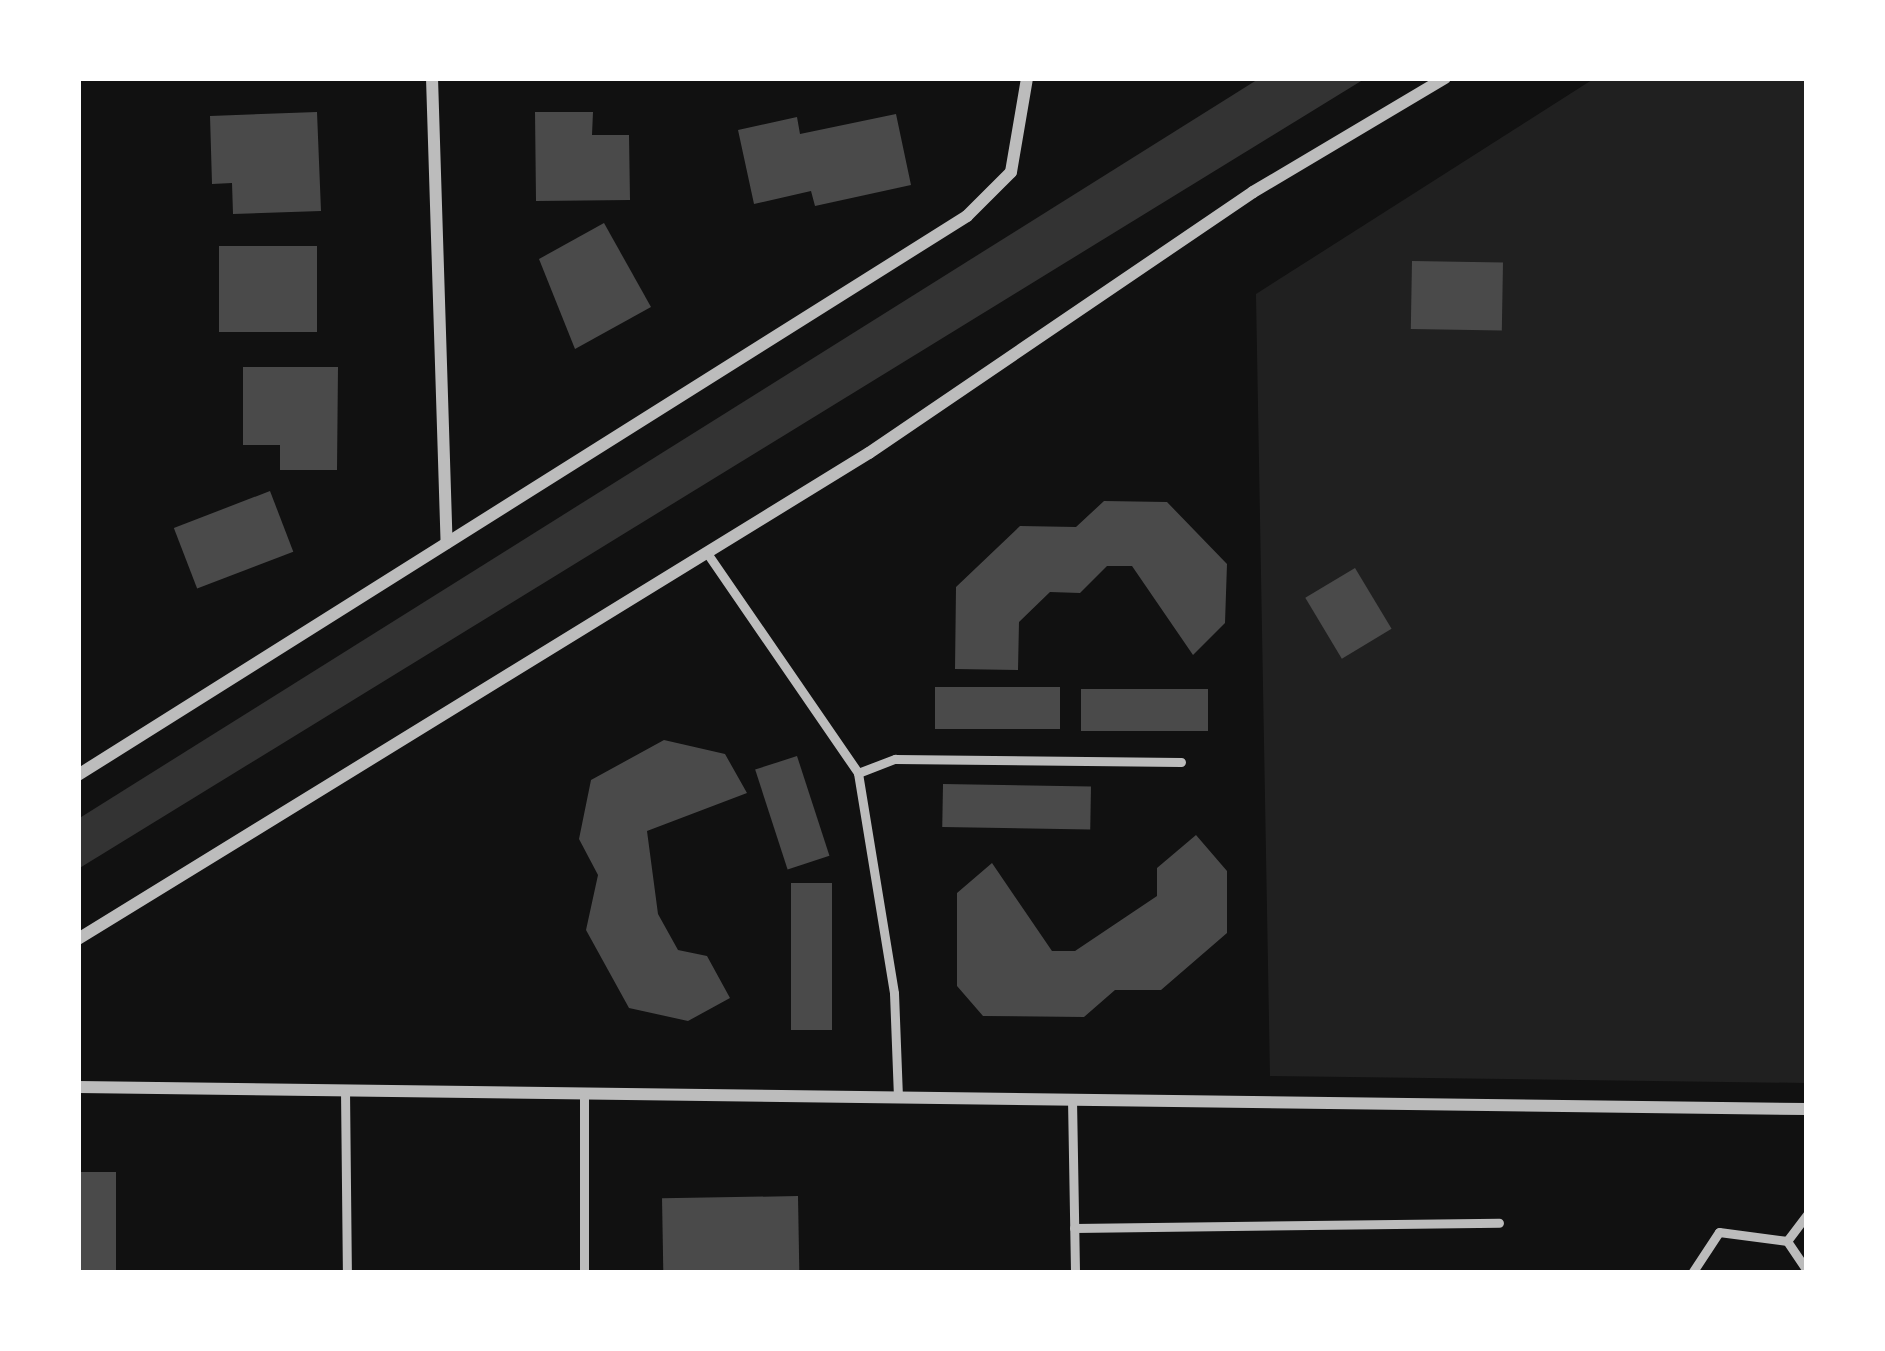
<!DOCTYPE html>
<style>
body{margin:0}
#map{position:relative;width:1885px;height:1351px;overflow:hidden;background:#111;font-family:"PT Sans",sans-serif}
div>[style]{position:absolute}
.green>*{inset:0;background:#202020}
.water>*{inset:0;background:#333}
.building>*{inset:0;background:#4a4a4a;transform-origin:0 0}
.service>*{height:9px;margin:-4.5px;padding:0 4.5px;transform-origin:4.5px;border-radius:4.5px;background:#bcbcbc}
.minor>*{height:12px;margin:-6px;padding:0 6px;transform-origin:6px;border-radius:6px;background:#bcbcbc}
span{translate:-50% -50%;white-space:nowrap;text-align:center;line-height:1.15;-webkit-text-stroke:12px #fff;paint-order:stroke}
.frame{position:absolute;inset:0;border:81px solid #fff;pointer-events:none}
</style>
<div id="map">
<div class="green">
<div style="clip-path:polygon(1595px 78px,1807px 78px,1807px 1083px,1270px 1076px,1256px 294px)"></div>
</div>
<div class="water">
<div style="clip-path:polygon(1260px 78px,1366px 78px,78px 869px,78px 819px)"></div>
</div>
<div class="building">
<div style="clip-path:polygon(317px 112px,321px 211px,233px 214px,232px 183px,212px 184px,210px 116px)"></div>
<div style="clip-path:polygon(535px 112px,593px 112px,592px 135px,629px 135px,630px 200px,536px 201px)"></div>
<div style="clip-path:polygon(896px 114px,911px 185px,815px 206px,811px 191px,754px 204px,738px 130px,797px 117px,800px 134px)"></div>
<div style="clip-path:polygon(604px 223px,651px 307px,575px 349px,539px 259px)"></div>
<div style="left:219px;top:246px;width:98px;height:86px"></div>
<div style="left:1412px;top:261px;width:91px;height:68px;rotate:1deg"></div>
<div style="clip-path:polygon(243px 367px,338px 367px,337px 470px,280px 470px,280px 445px,243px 445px)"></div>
<div style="left:270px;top:491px;width:65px;height:103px;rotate:69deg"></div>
<div style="clip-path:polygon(1104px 501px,1167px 502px,1227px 564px,1225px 623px,1193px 655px,1132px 566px,1107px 566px,1080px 593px,1050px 592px,1019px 622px,1018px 670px,955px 669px,956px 587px,1020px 526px,1076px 527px)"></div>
<div style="left:1355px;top:568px;width:71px;height:58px;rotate:59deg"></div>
<div style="left:935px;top:687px;width:125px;height:42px"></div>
<div style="left:1081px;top:689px;width:127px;height:42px"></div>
<div style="clip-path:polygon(664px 740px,725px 754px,747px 793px,647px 831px,658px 914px,678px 950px,707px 956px,730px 998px,688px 1021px,629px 1008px,586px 930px,598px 875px,579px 839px,591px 780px)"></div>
<div style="left:797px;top:756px;width:105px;height:44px;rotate:72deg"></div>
<div style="left:943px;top:784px;width:148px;height:43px;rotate:1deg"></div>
<div style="clip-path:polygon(1196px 835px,1227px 871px,1227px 933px,1161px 990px,1115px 990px,1084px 1017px,983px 1016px,957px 986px,957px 893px,992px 863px,1052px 951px,1075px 951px,1157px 896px,1157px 868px)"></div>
<div style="left:791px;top:883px;width:41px;height:147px"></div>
<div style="left:78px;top:1172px;width:38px;height:100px"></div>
<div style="left:798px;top:1196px;width:77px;height:136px;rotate:89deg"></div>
</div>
<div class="service">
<div style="left:707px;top:553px;width:267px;rotate:55.5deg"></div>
<div style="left:858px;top:773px;width:223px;rotate:80.7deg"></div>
<div style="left:894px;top:993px;width:104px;rotate:87.8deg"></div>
<div style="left:858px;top:773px;width:40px;rotate:-21deg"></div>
<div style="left:895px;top:759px;width:286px;rotate:0.6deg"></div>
<div style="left:345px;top:1090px;width:183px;rotate:89.4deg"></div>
<div style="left:584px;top:1093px;width:180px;rotate:90deg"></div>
<div style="left:1072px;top:1099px;width:174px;rotate:89deg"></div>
<div style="left:1074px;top:1228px;width:425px;rotate:-0.7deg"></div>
<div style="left:1787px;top:1241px;width:34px;rotate:-53deg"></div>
<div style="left:1692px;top:1273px;width:49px;rotate:-56.6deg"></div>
<div style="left:1719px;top:1232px;width:69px;rotate:7.5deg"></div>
<div style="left:1787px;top:1241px;width:36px;rotate:56deg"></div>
</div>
<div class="minor">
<div style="left:432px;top:78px;width:465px;rotate:88.2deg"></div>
<div style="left:78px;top:775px;width:1050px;rotate:-32.16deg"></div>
<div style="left:967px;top:216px;width:62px;rotate:-45deg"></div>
<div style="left:1011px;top:172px;width:95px;rotate:-80.3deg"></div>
<div style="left:78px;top:939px;width:928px;rotate:-31.57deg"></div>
<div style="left:869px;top:453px;width:464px;rotate:-34.2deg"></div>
<div style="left:1253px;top:192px;width:223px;rotate:-30.7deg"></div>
<div style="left:78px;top:1087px;width:1729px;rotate:0.73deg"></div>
</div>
<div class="frame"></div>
</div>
